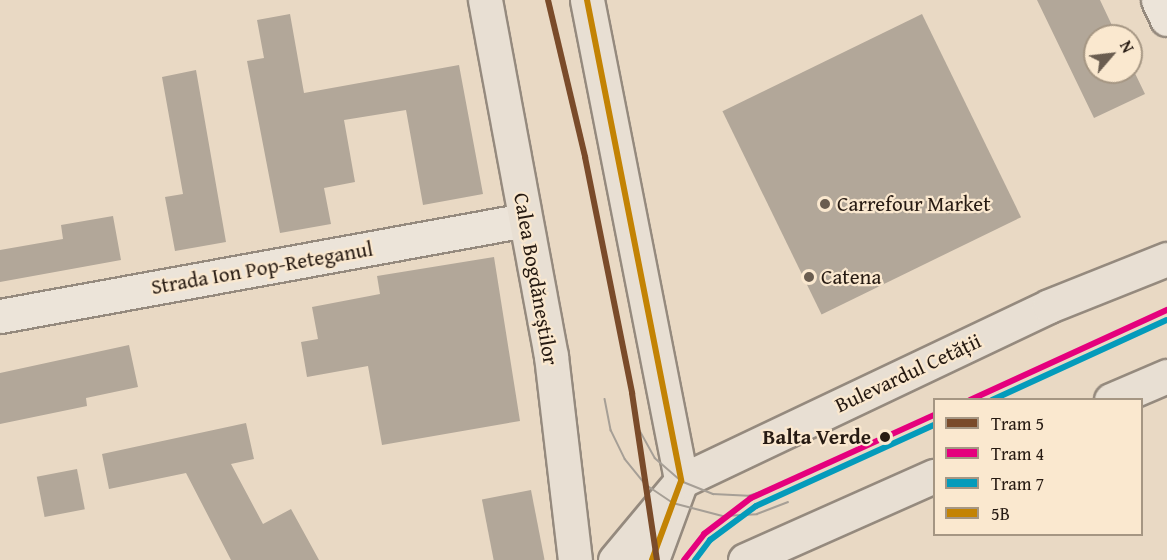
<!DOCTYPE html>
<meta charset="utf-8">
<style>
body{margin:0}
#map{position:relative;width:1167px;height:560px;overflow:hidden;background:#e9d9c4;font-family:"Gentium Book Plus",serif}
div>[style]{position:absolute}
.building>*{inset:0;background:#b2a799;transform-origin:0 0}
.roads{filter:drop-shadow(2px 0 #958a7e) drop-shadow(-2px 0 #958a7e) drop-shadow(0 2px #958a7e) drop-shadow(0 -2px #958a7e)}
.minor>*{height:33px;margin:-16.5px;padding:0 16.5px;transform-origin:16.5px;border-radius:16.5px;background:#ece4d9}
.major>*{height:33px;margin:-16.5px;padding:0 16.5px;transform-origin:16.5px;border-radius:16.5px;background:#e8dfd3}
.tram>*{height:1.5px;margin:-0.75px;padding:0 0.75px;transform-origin:0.75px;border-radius:0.75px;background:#a69f96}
.bus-1>*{height:6px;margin:-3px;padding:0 3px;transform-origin:3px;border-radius:3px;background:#c38304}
.tram-1>*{height:6px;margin:-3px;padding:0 3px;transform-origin:3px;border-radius:3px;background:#7a4b2a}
.tram-2>*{height:6px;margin:-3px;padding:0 3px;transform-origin:3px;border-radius:3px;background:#e5007d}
.tram-3>*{height:6px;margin:-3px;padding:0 3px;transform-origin:3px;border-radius:3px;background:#049bbb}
.dots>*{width:16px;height:16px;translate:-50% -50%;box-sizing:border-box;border:3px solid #fae8cf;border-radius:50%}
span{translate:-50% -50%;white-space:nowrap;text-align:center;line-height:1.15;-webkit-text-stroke:4.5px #fae8cf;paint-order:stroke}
.poi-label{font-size:21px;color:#261a12}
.left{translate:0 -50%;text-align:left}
.street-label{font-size:21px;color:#261a12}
.stop-label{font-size:21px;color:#261a12;font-weight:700}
.right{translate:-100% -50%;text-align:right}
.legend{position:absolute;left:933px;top:398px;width:210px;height:138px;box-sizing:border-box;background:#fae8cf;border:2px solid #a59683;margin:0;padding:8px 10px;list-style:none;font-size:18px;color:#261a12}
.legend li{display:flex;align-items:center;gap:12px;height:30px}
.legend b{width:30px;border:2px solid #a59683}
.north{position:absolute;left:1083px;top:24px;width:60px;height:60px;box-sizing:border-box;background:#fae8cf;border:2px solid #a59683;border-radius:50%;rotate:62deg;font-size:16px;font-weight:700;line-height:24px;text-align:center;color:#261a12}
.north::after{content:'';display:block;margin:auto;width:21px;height:27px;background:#6a5d50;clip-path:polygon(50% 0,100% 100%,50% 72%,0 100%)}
</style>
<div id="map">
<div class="building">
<div style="clip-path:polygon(1037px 0,1100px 0,1117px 36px,1095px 36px,1095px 72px,1131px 72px,1131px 65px,1145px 94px,1094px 118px)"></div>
<div style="clip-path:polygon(290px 14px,304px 93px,459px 65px,483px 194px,423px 205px,406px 110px,344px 120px,355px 182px,324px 188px,331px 224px,280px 233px,247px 61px,264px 58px,257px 20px)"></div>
<div style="left:922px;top:14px;width:226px;height:222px;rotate:64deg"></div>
<div style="clip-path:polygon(196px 70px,226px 242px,175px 251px,165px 197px,183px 194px,162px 77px)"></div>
<div style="clip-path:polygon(113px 216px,121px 260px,0 282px,0 250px,63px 239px,61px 225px)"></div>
<div style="clip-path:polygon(494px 257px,520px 421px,382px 445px,368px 366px,307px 377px,301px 342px,318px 339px,312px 307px,380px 294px,377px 276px)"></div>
<div style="clip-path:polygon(129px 345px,138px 387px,86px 398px,87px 406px,0 424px,0 373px)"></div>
<div style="clip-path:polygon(246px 423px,254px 459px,231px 464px,263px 524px,291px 509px,319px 560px,231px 560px,186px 473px,109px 489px,102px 454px)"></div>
<div style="left:77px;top:469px;width:41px;height:41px;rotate:79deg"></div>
<div style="left:531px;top:490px;width:71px;height:50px;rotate:79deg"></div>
</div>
<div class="roads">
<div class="minor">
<div style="left:1158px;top:0;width:21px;rotate:65deg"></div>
<div style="left:0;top:316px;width:534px;rotate:-10.36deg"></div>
</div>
<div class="major">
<div style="left:485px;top:0;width:362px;rotate:79.5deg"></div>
<div style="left:551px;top:356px;width:205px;rotate:83.3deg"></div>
<div style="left:587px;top:0;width:490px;rotate:78.9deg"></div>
<div style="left:681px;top:481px;width:84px;rotate:110.2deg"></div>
<div style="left:1111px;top:400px;width:61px;rotate:-23.2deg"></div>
<div style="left:615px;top:560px;width:103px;rotate:-50.1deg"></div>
<div style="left:681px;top:481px;width:407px;rotate:-25.4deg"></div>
<div style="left:1049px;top:306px;width:127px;rotate:-21.7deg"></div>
<div style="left:745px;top:560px;width:207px;rotate:-24deg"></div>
</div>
</div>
<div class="tram">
<div style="left:632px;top:393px;width:35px;rotate:80deg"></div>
<div style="left:638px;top:427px;width:35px;rotate:61deg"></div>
<div style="left:655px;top:458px;width:35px;rotate:41deg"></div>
<div style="left:681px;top:481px;width:35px;rotate:22deg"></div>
<div style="left:713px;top:494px;width:35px;rotate:3deg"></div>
<div style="left:748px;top:496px;width:34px;rotate:-17deg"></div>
<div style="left:605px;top:399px;width:32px;rotate:79deg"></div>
<div style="left:611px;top:430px;width:32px;rotate:64deg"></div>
<div style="left:625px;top:459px;width:32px;rotate:51deg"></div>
<div style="left:645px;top:484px;width:34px;rotate:34deg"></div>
<div style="left:673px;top:503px;width:52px;rotate:14.6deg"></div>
<div style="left:723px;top:516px;width:34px;rotate:-3deg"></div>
<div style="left:757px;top:514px;width:33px;rotate:-21deg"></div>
</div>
<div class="bus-1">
<div style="left:587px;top:0;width:490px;rotate:78.9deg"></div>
<div style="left:681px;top:481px;width:84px;rotate:110.2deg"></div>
</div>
<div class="tram-1">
<div style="left:548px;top:0;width:161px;rotate:76.7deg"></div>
<div style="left:585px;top:157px;width:241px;rotate:78.7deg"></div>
<div style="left:632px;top:393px;width:169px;rotate:81.5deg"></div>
</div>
<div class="tram-2">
<div style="left:970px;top:400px;width:217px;rotate:-24.6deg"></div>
<div style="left:684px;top:560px;width:33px;rotate:-52deg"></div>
<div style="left:704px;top:534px;width:59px;rotate:-37.5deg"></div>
<div style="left:751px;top:498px;width:201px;rotate:-24.4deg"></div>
</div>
<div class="tram-3">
<div style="left:992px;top:400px;width:192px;rotate:-24.6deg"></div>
<div style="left:695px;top:560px;width:25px;rotate:-53deg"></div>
<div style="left:710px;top:540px;width:57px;rotate:-36.5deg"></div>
<div style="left:756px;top:506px;width:196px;rotate:-24.5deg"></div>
</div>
<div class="dots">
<div style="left:825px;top:204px;background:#6a5d50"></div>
<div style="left:809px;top:277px;background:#6a5d50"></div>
<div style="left:885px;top:437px;background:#261a12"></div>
</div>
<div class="poi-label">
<span class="left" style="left:837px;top:204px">Carrefour Market</span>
<span class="left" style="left:821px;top:277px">Catena</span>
</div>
<div class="street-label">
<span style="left:262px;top:268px;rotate:-10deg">Strada Ion Pop-Reteganul</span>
<span style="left:536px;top:279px;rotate:80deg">Calea Bogdăneștilor</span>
<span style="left:908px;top:373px;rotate:-25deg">Bulevardul Cetății</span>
</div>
<div class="stop-label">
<span class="right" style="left:871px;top:437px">Balta Verde</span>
</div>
<ul class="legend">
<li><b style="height:8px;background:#7a4b2a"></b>Tram 5</li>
<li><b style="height:8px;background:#e5007d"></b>Tram 4</li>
<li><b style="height:8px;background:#049bbb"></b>Tram 7</li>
<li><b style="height:8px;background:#c38304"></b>5B</li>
</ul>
<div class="north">N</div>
</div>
